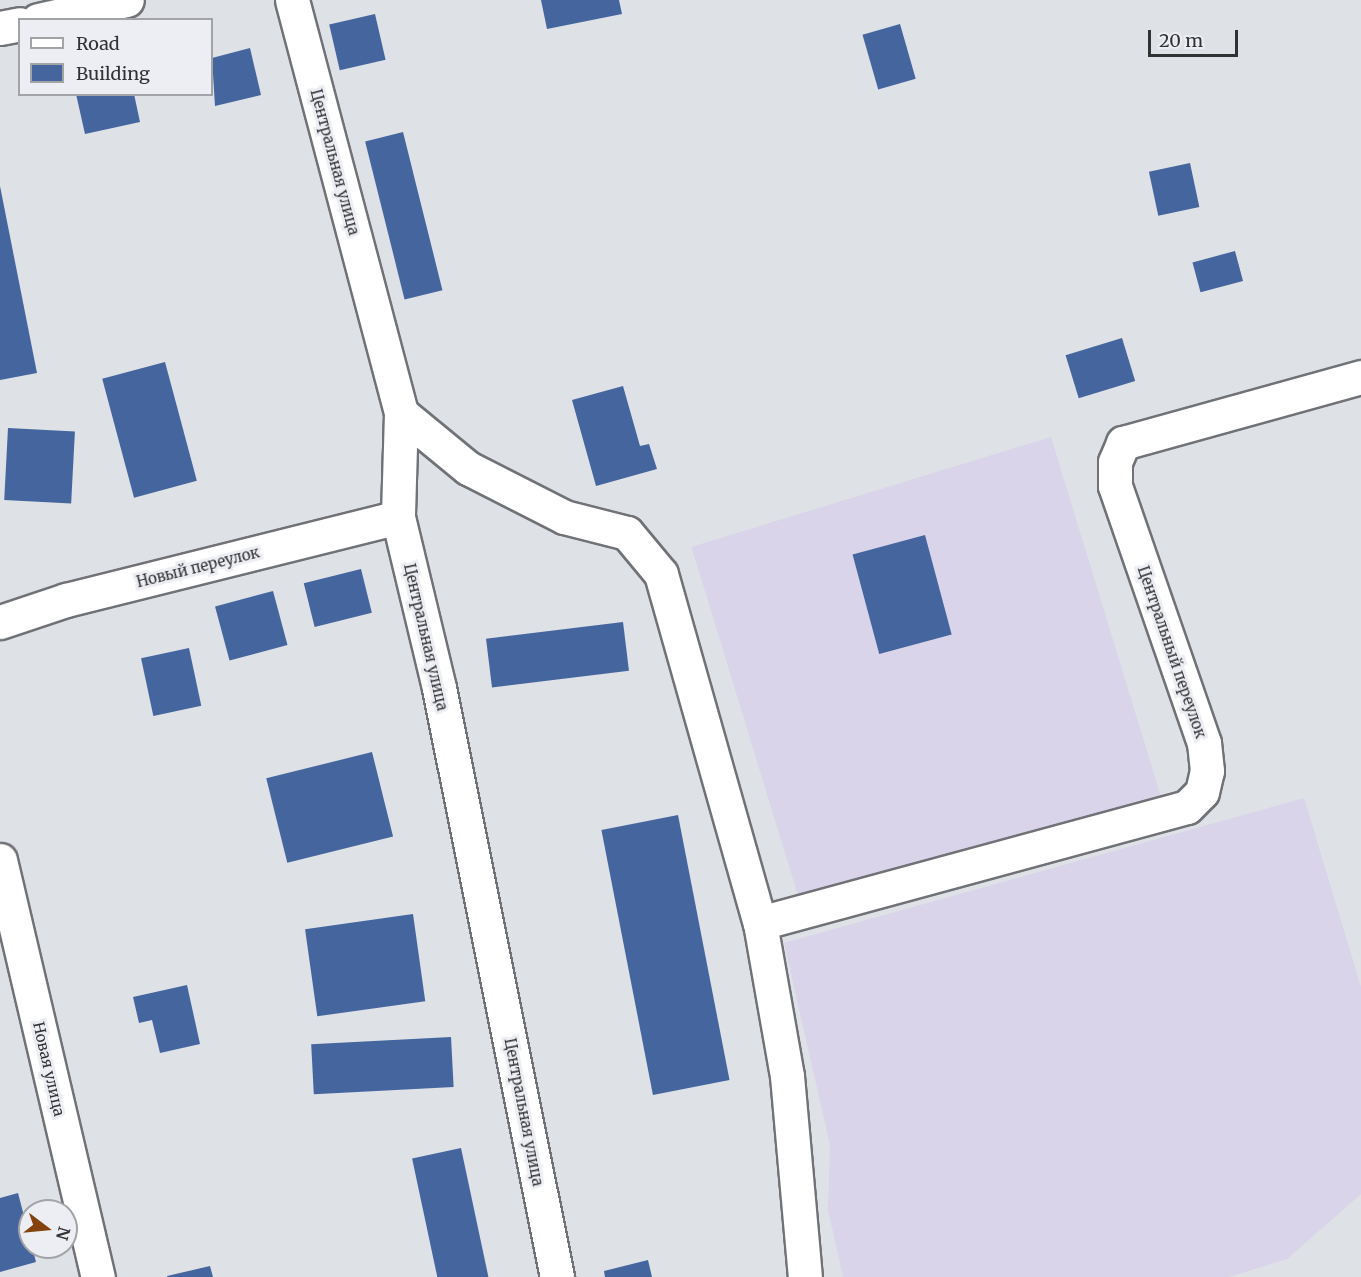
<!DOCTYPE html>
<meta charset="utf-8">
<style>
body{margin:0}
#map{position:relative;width:1361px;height:1277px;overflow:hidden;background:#dee1e6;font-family:Merriweather,serif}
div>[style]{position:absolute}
.industrial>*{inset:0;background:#d9d4e9;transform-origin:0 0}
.building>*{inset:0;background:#45659f;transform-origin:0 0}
.roads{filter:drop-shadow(2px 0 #707277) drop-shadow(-2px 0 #707277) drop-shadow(0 2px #707277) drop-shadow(0 -2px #707277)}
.minor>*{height:33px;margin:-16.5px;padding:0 16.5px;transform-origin:16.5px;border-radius:16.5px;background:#fff}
span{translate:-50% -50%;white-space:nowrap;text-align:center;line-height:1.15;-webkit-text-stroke:6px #eceef3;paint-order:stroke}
.street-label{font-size:15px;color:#313234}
.legend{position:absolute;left:18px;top:18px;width:195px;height:78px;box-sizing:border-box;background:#eceef3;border:2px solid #a1a3a7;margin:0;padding:8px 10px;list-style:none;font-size:18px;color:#313234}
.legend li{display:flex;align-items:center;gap:12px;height:30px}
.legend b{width:30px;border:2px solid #a1a3a7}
.north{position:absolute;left:18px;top:1199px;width:60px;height:60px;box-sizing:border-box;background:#eceef3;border:2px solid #a1a3a7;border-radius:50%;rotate:106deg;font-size:16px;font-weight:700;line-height:24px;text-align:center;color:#313234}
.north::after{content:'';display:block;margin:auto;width:21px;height:27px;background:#84420f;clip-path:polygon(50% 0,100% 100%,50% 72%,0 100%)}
.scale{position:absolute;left:1148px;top:30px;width:90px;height:27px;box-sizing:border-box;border:3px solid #313234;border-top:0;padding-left:8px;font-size:18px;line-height:21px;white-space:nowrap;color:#313234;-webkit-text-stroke:4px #eceef3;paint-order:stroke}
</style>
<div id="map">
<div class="industrial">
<div style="left:1051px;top:437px;width:376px;height:376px;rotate:73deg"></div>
<div style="clip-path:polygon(1304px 798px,1361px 987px,1361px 1194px,1287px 1259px,1229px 1277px,843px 1277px,828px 1210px,830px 1145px,784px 943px)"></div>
</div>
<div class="building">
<div style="clip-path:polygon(541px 0,619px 0,622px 14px,547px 29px)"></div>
<div style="left:375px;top:14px;width:47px;height:47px;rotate:77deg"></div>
<div style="left:900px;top:24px;width:57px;height:39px;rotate:74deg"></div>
<div style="clip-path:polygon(250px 48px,261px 95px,215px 106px,212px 58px)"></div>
<div style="clip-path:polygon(76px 94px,134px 94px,140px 122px,85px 134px)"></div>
<div style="left:403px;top:132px;width:163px;height:39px;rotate:76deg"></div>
<div style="left:1190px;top:163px;width:45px;height:42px;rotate:78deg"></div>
<div style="clip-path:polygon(0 186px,37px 373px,0 380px)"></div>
<div style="left:1235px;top:251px;width:31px;height:44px;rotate:75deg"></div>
<div style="left:1122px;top:338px;width:45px;height:59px;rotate:73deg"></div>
<div style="left:165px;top:362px;width:123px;height:65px;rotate:75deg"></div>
<div style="clip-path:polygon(623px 386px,640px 446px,649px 444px,657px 469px,596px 486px,572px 400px)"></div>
<div style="left:8px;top:428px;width:67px;height:72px;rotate:3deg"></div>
<div style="left:925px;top:535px;width:103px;height:75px;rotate:75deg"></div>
<div style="left:361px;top:569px;width:45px;height:59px;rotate:76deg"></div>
<div style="left:273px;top:591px;width:56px;height:60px;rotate:75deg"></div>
<div style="left:623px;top:622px;width:49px;height:138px;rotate:83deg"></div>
<div style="left:189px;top:648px;width:59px;height:49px;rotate:78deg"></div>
<div style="left:372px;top:752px;width:87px;height:109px;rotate:76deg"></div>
<div style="left:678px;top:815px;width:270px;height:78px;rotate:79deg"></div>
<div style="left:413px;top:914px;width:88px;height:109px;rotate:82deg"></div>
<div style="clip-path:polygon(187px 985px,200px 1044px,160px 1053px,152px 1020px,139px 1023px,133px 997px)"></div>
<div style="left:451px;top:1037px;width:50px;height:140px;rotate:87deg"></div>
<div style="left:461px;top:1148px;width:132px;height:50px;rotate:78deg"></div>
<div style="clip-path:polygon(18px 1193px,36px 1262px,0 1272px,0 1198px)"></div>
<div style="clip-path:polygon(648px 1260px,652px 1277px,605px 1277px,604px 1271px)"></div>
<div style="clip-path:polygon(210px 1266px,213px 1277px,167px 1277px,167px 1276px)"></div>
</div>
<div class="roads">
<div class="minor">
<div style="left:292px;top:0;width:427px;rotate:75.2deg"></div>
<div style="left:401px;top:413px;width:104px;rotate:91.7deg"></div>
<div style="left:398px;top:517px;width:176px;rotate:76.5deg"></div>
<div style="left:439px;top:688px;width:601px;rotate:78.67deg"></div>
<div style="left:38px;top:20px;width:91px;rotate:-12.7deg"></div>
<div style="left:0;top:28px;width:20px;rotate:-11deg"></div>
<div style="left:401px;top:413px;width:87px;rotate:39.4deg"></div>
<div style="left:468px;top:468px;width:108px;rotate:27deg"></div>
<div style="left:564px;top:517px;width:65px;rotate:14.3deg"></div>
<div style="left:627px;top:533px;width:53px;rotate:50.3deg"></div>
<div style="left:661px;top:574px;width:363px;rotate:74.2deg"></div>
<div style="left:760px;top:923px;width:155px;rotate:80deg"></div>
<div style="left:787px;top:1076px;width:202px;rotate:84.9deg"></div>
<div style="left:0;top:622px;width:70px;rotate:-18.4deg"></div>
<div style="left:66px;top:600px;width:342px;rotate:-14deg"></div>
<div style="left:0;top:860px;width:428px;rotate:76.8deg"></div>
<div style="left:760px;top:923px;width:442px;rotate:-15.2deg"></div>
<div style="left:1187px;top:807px;width:21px;rotate:-45deg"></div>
<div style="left:1202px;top:792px;width:22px;rotate:-77deg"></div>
<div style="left:1207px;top:771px;width:28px;rotate:-96deg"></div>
<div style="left:1204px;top:743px;width:272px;rotate:-109.1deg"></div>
<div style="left:1115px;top:486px;width:24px;rotate:-90deg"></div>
<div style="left:1115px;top:462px;width:21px;rotate:-67deg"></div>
<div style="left:1123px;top:443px;width:247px;rotate:-15.5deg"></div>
</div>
</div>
<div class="street-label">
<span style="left:335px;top:162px;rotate:75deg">Центральная улица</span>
<span style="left:198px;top:567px;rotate:-14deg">Новый переулок</span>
<span style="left:426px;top:637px;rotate:77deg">Центральная улица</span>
<span style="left:1172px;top:652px;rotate:71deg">Центральный переулок</span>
<span style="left:49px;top:1069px;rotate:77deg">Новая улица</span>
<span style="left:524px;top:1112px;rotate:79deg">Центральная улица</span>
</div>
<ul class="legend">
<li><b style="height:8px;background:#fff"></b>Road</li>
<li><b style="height:16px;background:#45659f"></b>Building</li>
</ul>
<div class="north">N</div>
<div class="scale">20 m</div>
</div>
